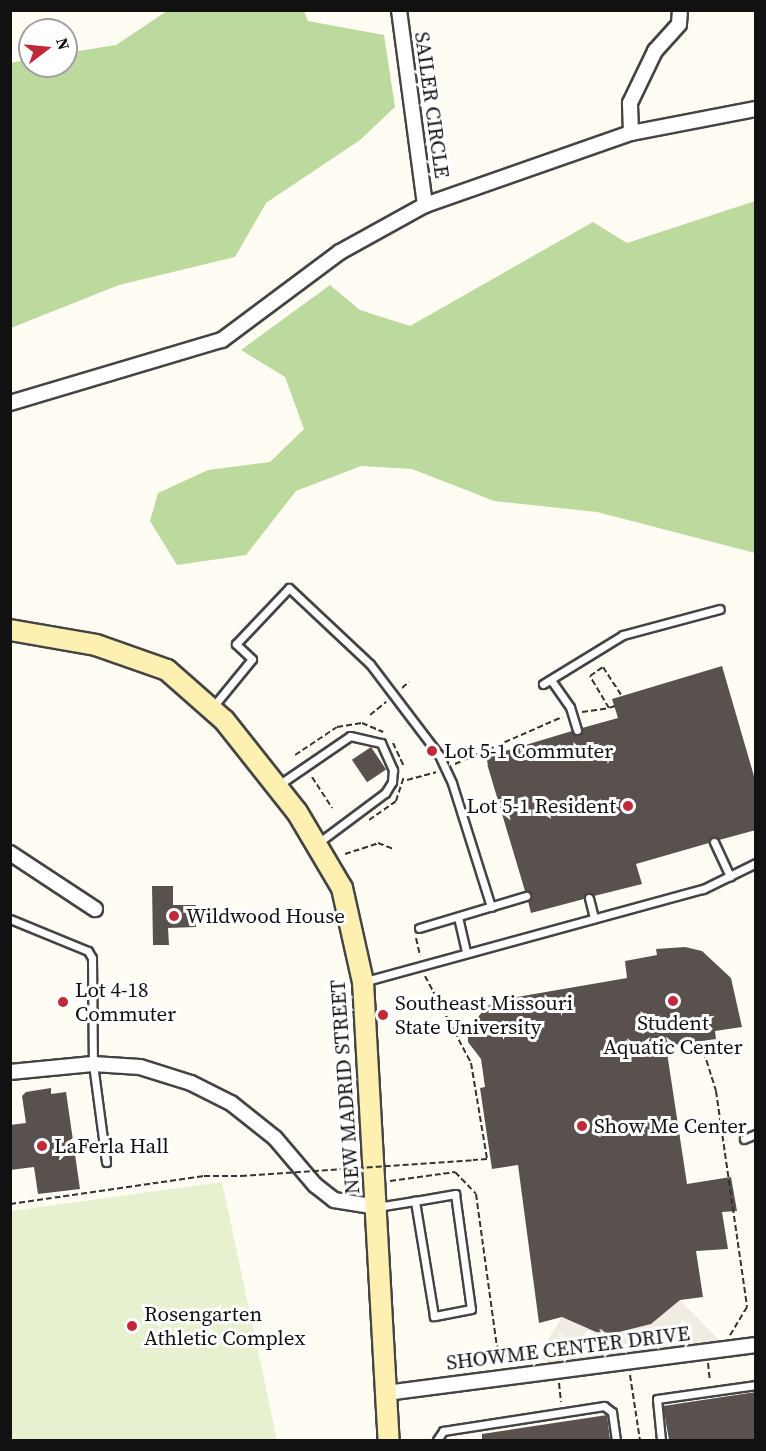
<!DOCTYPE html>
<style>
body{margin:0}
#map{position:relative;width:766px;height:1451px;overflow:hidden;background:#fffcf4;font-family:"Source Serif 4",serif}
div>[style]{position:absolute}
.forest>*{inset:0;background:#bcda9d}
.pitch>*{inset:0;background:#e7f1cf}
.plaza>*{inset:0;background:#f0ece2}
.building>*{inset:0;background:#59514d;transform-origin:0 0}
.path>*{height:2px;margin-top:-1px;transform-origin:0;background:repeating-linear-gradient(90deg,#333 0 6px,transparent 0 9px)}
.roads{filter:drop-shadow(2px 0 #444) drop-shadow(-2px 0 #444) drop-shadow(0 2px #444) drop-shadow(0 -2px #444)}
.lane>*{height:7px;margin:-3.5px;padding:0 3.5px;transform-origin:3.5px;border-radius:3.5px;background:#fff}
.street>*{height:14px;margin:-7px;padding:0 7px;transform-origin:7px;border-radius:7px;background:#fff}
.secondary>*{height:20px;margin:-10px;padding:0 10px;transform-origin:10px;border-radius:10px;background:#fdf0b1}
.path-bridge>*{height:2px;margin-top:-1px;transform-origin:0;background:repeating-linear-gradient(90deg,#333 0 6px,transparent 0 9px)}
.dots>*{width:16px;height:16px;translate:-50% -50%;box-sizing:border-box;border:3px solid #fff;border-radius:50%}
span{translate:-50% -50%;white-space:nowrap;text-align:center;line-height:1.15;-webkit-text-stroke:6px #fff;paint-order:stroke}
.street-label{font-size:21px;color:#111}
.poi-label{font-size:21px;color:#111}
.left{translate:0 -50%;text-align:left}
.right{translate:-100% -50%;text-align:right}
.frame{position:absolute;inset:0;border:12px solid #111;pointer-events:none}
.north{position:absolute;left:18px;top:18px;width:60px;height:60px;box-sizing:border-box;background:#fff;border:2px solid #a0a0a0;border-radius:50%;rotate:74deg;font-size:16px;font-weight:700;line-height:24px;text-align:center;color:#111}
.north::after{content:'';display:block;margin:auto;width:21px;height:27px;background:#c0293a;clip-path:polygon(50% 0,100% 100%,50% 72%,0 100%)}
</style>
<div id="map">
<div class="forest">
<div style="clip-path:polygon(167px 11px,304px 11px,308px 21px,384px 35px,395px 107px,360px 140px,266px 203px,235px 257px,119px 285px,11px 328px,11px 63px,30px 59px,30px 66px,66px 66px,66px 53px,116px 45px)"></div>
<div style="clip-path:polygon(755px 201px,755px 553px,597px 512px,494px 501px,412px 469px,361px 466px,296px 491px,246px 555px,177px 565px,150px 521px,158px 493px,208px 470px,270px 462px,304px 429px,285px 377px,241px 350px,330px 285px,360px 310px,410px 326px,593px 222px,627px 243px)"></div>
</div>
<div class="pitch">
<div style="clip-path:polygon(222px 1182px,277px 1440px,11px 1440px,11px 1211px)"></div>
</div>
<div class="plaza">
<div style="clip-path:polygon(680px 1300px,722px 1343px,558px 1365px,537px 1357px,562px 1317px,596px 1332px,615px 1333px,651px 1324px)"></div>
</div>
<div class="building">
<div style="clip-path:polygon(722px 666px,756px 783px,756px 830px,719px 840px,712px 837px,709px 843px,636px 864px,642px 884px,594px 896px,587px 893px,584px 899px,531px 913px,528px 901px,531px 895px,525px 891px,485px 757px,572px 731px,579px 735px,582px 728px,618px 718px,612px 699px)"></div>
<div style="left:371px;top:747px;width:27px;height:23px;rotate:56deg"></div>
<div style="clip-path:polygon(152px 886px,173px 886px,173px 905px,196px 905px,196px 927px,168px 928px,169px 945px,153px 945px)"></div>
<div style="clip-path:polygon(685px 947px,702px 951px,731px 978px,742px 1027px,715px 1031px,716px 1039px,666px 1046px,687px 1184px,731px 1177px,737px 1211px,722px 1212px,728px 1249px,696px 1251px,703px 1297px,680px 1300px,651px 1324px,615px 1333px,596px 1332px,562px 1317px,539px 1323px,518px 1165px,492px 1169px,480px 1088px,485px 1087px,481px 1059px,468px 1042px,468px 1030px,486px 1007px,509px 994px,511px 998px,627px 978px,625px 961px,657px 955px,656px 949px)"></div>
<div style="clip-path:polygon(51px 1088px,51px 1094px,66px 1092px,80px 1189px,38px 1194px,34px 1167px,10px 1170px,10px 1125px,26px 1123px,22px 1096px,26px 1092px)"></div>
<div style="clip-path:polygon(756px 1392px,756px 1440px,669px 1440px,663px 1406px)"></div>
<div style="clip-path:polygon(607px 1415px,610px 1440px,482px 1440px,482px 1434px)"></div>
</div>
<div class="path">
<div style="left:402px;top:688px;width:9px;rotate:-41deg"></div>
<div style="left:615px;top:706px;width:6px;rotate:162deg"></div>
<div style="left:609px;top:708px;width:37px;rotate:-121deg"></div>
<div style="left:590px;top:676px;width:16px;rotate:-35deg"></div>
<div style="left:603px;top:667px;width:35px;rotate:57deg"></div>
<div style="left:582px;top:712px;width:27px;rotate:-8deg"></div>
<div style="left:370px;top:715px;width:21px;rotate:-39deg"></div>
<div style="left:393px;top:743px;width:26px;rotate:65deg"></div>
<div style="left:295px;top:755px;width:50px;rotate:-33.7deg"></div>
<div style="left:337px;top:727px;width:25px;rotate:-9deg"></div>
<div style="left:362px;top:723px;width:23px;rotate:23deg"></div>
<div style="left:455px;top:764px;width:117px;rotate:-23.7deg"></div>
<div style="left:312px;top:777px;width:37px;rotate:57deg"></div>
<div style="left:407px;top:780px;width:30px;rotate:-15deg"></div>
<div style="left:369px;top:820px;width:33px;rotate:-35deg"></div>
<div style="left:396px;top:801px;width:26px;rotate:-72deg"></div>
<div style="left:345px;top:854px;width:35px;rotate:-18deg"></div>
<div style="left:378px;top:843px;width:17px;rotate:21deg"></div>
<div style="left:416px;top:938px;width:18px;rotate:77deg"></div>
<div style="left:425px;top:976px;width:98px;rotate:62.1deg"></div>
<div style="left:471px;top:1063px;width:97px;rotate:80.5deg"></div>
<div style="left:487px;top:1159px;width:14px;rotate:176deg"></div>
<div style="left:701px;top:1043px;width:50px;rotate:72.6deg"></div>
<div style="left:716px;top:1091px;width:218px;rotate:81.8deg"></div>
<div style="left:747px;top:1307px;width:33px;rotate:121deg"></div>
<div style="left:390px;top:1181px;width:66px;rotate:-7.9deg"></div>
<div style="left:455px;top:1172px;width:30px;rotate:46deg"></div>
<div style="left:476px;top:1194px;width:154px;rotate:82.2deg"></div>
<div style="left:497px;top:1347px;width:23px;rotate:40deg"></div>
<div style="left:10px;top:1204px;width:196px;rotate:-8.2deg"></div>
<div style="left:204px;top:1176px;width:37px"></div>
<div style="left:708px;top:1363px;width:18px;rotate:84deg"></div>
<div style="left:630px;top:1375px;width:66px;rotate:81.3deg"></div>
<div style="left:559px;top:1383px;width:19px;rotate:84deg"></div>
</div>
<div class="roads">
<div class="lane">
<div style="left:551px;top:680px;width:33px;rotate:55deg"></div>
<div style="left:570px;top:707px;width:24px;rotate:73deg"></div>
<div style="left:543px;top:684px;width:94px;rotate:-31.5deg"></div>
<div style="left:623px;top:635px;width:100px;rotate:-15deg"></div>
<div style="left:212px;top:708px;width:63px;rotate:-50.8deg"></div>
<div style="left:252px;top:659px;width:22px;rotate:-137deg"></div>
<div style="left:236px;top:644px;width:77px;rotate:-46.6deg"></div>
<div style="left:289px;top:588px;width:111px;rotate:43.2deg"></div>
<div style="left:370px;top:664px;width:114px;rotate:52.8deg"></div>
<div style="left:439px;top:755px;width:31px;rotate:65deg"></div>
<div style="left:452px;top:783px;width:130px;rotate:72.5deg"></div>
<div style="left:277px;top:786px;width:88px;rotate:-34.4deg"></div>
<div style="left:350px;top:736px;width:32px;rotate:13deg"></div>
<div style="left:381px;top:743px;width:30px;rotate:66deg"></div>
<div style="left:393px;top:770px;width:12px;rotate:95deg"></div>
<div style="left:392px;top:782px;width:13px;rotate:122deg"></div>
<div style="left:385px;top:793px;width:84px;rotate:143.3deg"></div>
<div style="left:714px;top:842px;width:38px;rotate:65deg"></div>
<div style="left:589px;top:898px;width:21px;rotate:76deg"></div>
<div style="left:458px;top:917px;width:37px;rotate:77deg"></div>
<div style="left:10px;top:919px;width:84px;rotate:22.3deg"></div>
<div style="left:88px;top:951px;width:8px;rotate:60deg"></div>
<div style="left:92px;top:958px;width:106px;rotate:89.5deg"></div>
<div style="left:93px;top:1064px;width:99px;rotate:82.4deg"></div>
<div style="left:419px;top:928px;width:112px;rotate:-16.7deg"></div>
<div style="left:366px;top:981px;width:349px;rotate:-15.3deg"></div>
<div style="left:703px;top:889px;width:59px;rotate:-26.1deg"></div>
<div style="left:744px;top:1139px;width:13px;rotate:-23deg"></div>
<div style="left:377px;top:1207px;width:38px;rotate:-9deg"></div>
<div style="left:415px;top:1201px;width:41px;rotate:-9.9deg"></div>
<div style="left:455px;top:1194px;width:116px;rotate:82.1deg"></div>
<div style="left:471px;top:1309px;width:38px;rotate:169deg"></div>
<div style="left:434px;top:1316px;width:117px;rotate:-99.4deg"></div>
<div style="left:437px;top:1440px;width:11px;rotate:-56deg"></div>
<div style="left:443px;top:1431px;width:163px;rotate:-8.8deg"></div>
<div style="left:604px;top:1406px;width:10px;rotate:37deg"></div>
<div style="left:612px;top:1412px;width:28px;rotate:82deg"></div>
<div style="left:661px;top:1440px;width:41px;rotate:-95.6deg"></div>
<div style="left:657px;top:1399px;width:100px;rotate:-8deg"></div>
</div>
<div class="street">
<div style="left:399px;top:10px;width:197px;rotate:82.4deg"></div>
<div style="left:631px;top:133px;width:30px;rotate:-92deg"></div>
<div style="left:630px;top:103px;width:58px;rotate:-64.3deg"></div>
<div style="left:655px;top:51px;width:36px;rotate:-48deg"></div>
<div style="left:679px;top:24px;width:14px;rotate:-86deg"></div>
<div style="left:10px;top:403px;width:221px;rotate:-16.6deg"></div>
<div style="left:222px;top:340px;width:147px;rotate:-36.7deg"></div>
<div style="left:340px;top:252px;width:97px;rotate:-28.9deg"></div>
<div style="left:425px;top:205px;width:218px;rotate:-19.3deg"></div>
<div style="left:631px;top:133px;width:127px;rotate:-10.9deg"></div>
<div style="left:10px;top:853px;width:102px;rotate:33.4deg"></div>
<div style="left:10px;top:1072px;width:83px;rotate:-5.5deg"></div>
<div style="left:93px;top:1064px;width:47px;rotate:3.7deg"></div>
<div style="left:140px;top:1067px;width:53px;rotate:17.4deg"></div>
<div style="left:191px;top:1083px;width:45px;rotate:26.6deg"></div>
<div style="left:231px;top:1103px;width:56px;rotate:38.5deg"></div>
<div style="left:275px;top:1138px;width:62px;rotate:49.6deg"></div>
<div style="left:315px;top:1185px;width:24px;rotate:38deg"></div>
<div style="left:334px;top:1200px;width:44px;rotate:9.2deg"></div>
<div style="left:386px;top:1393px;width:373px;rotate:-7.4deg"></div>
</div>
<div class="secondary">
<div style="left:10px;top:630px;width:87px;rotate:9.9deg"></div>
<div style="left:96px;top:645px;width:75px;rotate:19.4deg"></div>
<div style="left:167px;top:670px;width:76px;rotate:41.3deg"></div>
<div style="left:224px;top:720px;width:117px;rotate:51.6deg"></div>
<div style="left:297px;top:812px;width:88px;rotate:59.4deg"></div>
<div style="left:342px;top:888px;width:96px;rotate:77.4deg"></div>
<div style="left:363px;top:982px;width:459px;rotate:86.8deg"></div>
</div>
</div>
<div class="path-bridge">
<div style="left:241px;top:1176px;width:233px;rotate:-3.9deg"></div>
</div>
<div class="dots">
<div style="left:432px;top:751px;background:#c0293a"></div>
<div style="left:628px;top:806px;background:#c0293a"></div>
<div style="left:174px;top:916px;background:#c0293a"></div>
<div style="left:673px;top:1001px;background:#c0293a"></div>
<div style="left:63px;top:1002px;background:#c0293a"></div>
<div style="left:383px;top:1015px;background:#c0293a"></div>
<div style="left:582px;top:1126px;background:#c0293a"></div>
<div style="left:42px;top:1146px;background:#c0293a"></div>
<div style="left:132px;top:1326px;background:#c0293a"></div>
</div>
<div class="street-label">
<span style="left:432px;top:105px;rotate:82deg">SAILER CIRCLE</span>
<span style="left:345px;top:1087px;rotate:-94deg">NEW MADRID STREET</span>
<span style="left:568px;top:1348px;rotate:-7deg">SHOWME CENTER DRIVE</span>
</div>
<div class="poi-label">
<span class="left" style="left:444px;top:751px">Lot 5-1 Commuter</span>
<span class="right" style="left:616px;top:806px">Lot 5-1 Resident</span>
<span class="left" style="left:186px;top:916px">Wildwood House</span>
<span class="left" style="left:75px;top:1002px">Lot 4-18<br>Commuter</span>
<span class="left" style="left:395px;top:1015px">Southeast Missouri<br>State University</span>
<span style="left:673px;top:1035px">Student<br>Aquatic Center</span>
<span class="left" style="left:594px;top:1126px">Show Me Center</span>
<span class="left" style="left:54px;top:1146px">LaFerla Hall</span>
<span class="left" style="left:144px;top:1326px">Rosengarten<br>Athletic Complex</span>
</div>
<div class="frame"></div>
<div class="north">N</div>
</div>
